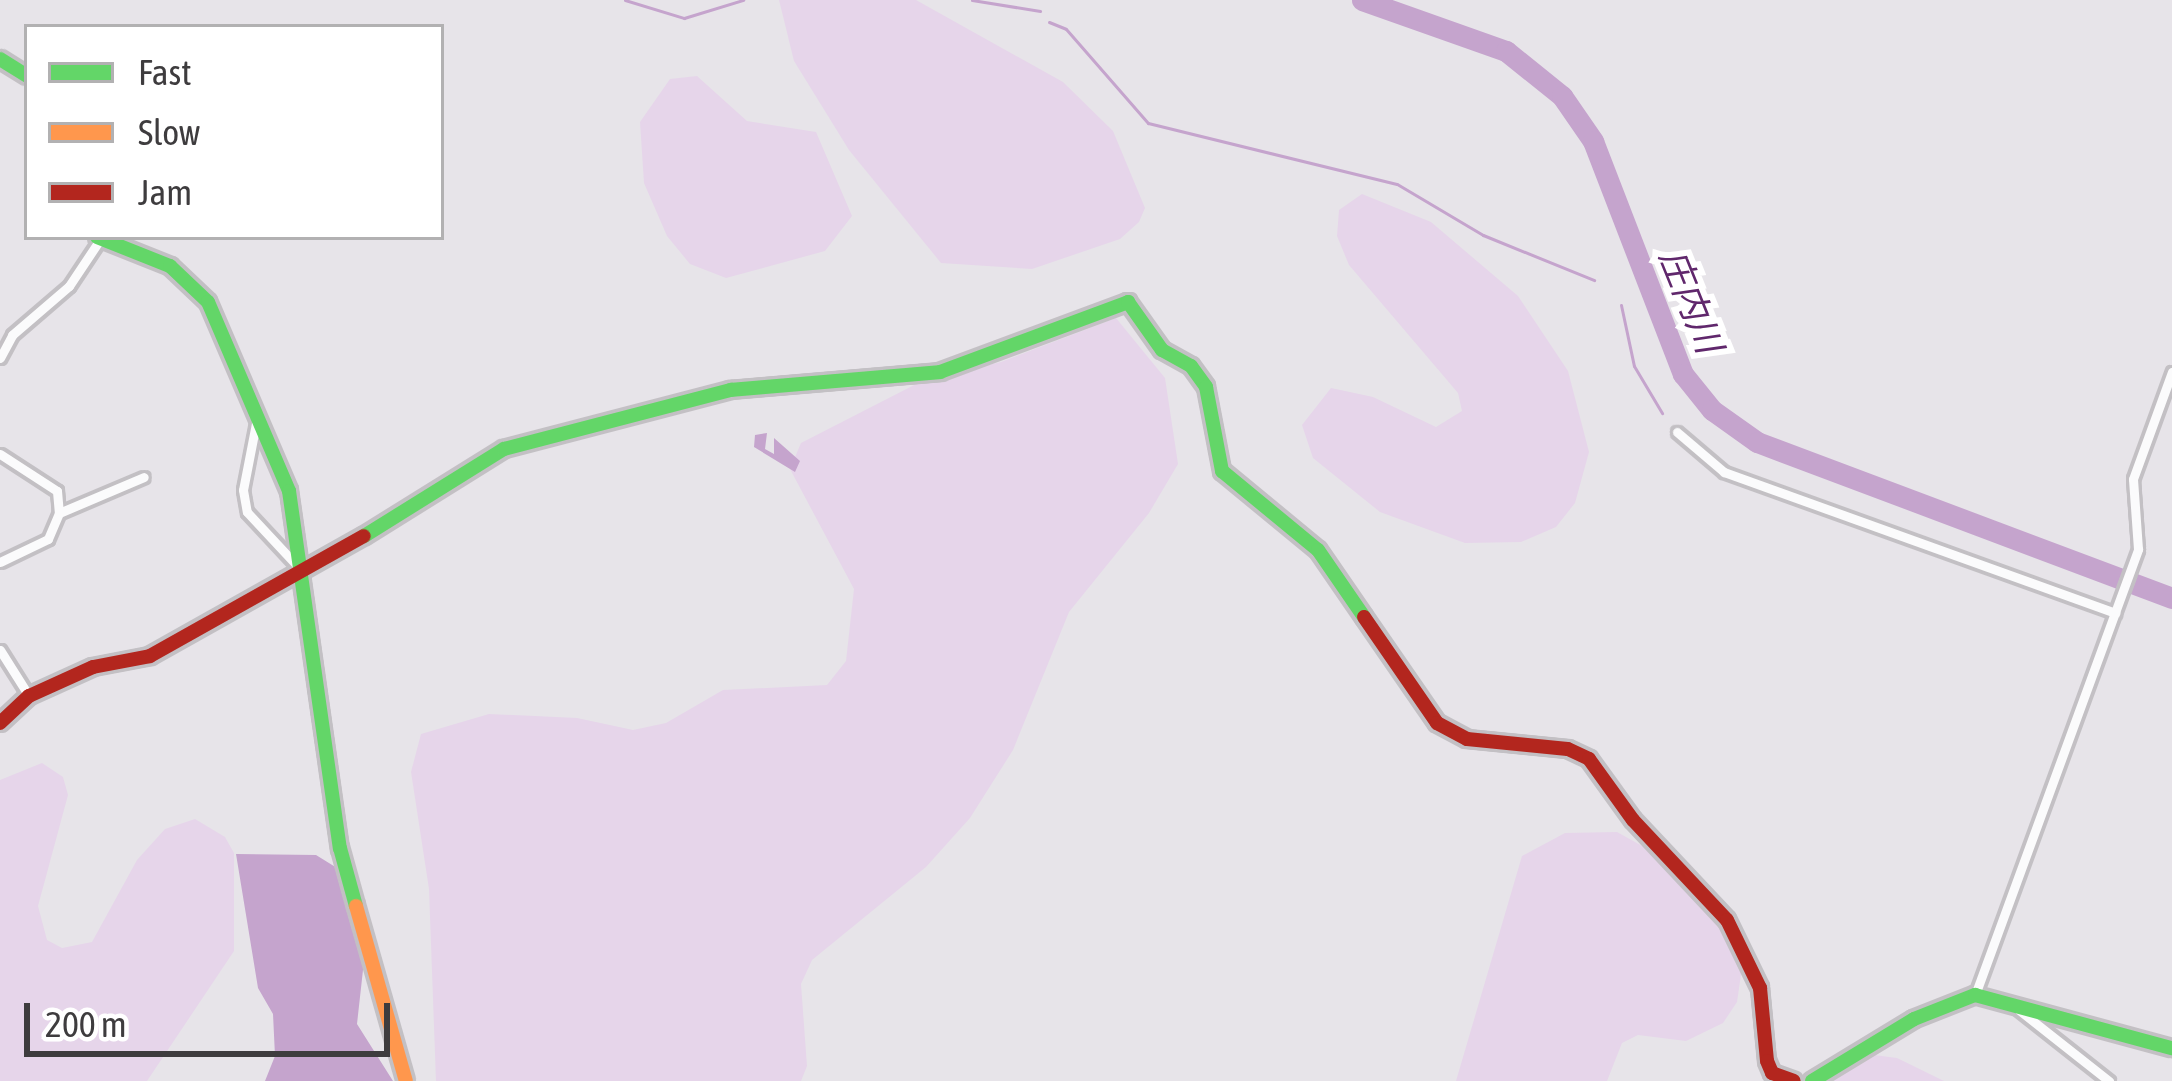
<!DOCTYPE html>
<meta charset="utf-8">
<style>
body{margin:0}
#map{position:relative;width:2172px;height:1081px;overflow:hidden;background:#e7e4e9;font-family:"Asap Condensed","Noto Sans JP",sans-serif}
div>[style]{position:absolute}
.green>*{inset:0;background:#e6d5ea}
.water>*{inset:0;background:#c5a4cd}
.stream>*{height:3px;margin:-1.5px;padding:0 1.5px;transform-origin:1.5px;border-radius:1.5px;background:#c5a4cd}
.river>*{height:21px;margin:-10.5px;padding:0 10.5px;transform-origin:10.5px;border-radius:10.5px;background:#c5a4cd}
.roads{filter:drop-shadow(3px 0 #c3c0c4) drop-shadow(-3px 0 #c3c0c4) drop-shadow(0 3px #c3c0c4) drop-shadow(0 -3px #c3c0c4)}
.street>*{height:9px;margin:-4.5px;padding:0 4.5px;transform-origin:4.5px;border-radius:4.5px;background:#fbfbfc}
.fast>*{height:14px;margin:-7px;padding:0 7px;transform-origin:7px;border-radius:7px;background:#63d668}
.slow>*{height:14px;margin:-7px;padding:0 7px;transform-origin:7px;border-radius:7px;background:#ff974d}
.jam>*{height:14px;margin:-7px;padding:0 7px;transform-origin:7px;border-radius:7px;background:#b3261e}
span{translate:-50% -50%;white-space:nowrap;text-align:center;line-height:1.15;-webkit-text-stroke:12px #fff;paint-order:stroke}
.water-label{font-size:36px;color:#60276c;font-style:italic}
.legend{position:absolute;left:24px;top:24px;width:420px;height:216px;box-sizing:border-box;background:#fff;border:3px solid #b2b1b2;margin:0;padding:15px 21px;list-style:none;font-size:36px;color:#3e3c3e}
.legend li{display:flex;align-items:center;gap:24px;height:60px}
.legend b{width:60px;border:3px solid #b2b1b2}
.scale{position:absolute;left:24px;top:1003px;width:366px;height:54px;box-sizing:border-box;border:6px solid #3e3c3e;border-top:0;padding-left:15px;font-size:36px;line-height:42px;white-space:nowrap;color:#3e3c3e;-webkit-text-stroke:9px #fff;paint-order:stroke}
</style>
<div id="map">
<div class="green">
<div style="clip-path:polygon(779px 0,916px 0,1063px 82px,1113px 131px,1145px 208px,1139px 222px,1120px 239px,1032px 269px,941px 263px,849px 150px,794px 61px)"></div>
<div style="clip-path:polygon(697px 76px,747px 121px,816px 132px,852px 216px,825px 251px,726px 278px,690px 264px,667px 236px,644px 183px,640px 122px,670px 79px)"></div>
<div style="clip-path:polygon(1362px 194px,1431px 222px,1518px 296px,1568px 371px,1589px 452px,1575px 503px,1556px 527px,1521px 542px,1465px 543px,1380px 512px,1313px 458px,1302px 425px,1331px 388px,1373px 397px,1436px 427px,1462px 411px,1458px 393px,1349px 265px,1337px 236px,1339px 210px)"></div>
<div style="clip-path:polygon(1116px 318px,1165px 378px,1178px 464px,1149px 513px,1069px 612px,1013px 750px,970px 818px,926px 867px,812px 960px,801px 984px,807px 1066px,801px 1081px,436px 1081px,429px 889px,411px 772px,421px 734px,489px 714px,577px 718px,633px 730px,666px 723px,723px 690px,827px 685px,846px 661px,854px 589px,790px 469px,801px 443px,922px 381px,1001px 362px)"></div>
<div style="clip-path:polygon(42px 763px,63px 777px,68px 795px,38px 906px,47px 940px,62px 948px,92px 942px,137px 860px,165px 829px,195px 819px,225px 837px,234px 853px,234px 951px,147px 1081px,0 1081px,0 780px)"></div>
<div style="clip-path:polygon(1617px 832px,1698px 877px,1724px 906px,1744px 954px,1737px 1002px,1723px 1023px,1686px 1041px,1638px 1035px,1622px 1043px,1607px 1081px,1456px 1081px,1522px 856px,1565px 833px)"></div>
<div style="clip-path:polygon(1843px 1051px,1897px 1058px,1944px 1081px,1818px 1081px)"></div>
</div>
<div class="water">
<div style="clip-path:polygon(767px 433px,765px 449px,774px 454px,774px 438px,800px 461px,795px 472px,754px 447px,755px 435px)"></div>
<div style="clip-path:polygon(236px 854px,316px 855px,337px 868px,364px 961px,357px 1024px,393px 1081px,265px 1081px,275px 1056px,273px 1014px,258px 988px)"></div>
</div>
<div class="stream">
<div style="left:625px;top:0;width:62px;rotate:17deg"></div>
<div style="left:684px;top:18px;width:62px;rotate:-17deg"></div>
<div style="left:972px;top:0;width:69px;rotate:9.2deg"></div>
<div style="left:1049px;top:22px;width:18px;rotate:22deg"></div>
<div style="left:1066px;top:29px;width:125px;rotate:48.9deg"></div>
<div style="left:1148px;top:123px;width:256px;rotate:13.8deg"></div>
<div style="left:1397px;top:184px;width:100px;rotate:30.7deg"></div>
<div style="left:1483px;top:235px;width:120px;rotate:22.1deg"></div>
<div style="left:1621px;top:305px;width:62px;rotate:78deg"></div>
<div style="left:1634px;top:366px;width:55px;rotate:59.2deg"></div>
</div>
<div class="river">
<div style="left:1362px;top:0;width:153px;rotate:19.5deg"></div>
<div style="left:1506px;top:51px;width:72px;rotate:38.8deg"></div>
<div style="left:1562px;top:96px;width:55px;rotate:55.4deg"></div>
<div style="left:1593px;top:141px;width:250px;rotate:68.9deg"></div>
<div style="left:1683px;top:374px;width:46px;rotate:51.1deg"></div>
<div style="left:1712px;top:410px;width:55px;rotate:35.4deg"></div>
<div style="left:1757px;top:442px;width:443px;rotate:20.6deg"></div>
</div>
<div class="roads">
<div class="street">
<div style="left:0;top:358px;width:26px;rotate:-62deg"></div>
<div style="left:12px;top:335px;width:75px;rotate:-40.7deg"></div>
<div style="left:69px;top:286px;width:54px;rotate:-56.3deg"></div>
<div style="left:257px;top:418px;width:73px;rotate:101deg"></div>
<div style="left:243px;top:490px;width:22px;rotate:80deg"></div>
<div style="left:247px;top:512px;width:79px;rotate:47deg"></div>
<div style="left:1677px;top:432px;width:62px;rotate:40.4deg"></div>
<div style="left:1724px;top:472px;width:416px;rotate:19.8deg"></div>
<div style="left:0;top:454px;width:68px;rotate:33deg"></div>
<div style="left:57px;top:491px;width:22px;rotate:85deg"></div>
<div style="left:59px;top:513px;width:28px;rotate:113deg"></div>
<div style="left:48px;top:539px;width:53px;rotate:154.4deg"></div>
<div style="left:59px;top:513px;width:92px;rotate:-23deg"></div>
<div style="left:0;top:650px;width:54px;rotate:57.8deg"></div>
<div style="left:1975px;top:995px;width:475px;rotate:-69.9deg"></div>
<div style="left:2138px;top:549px;width:70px;rotate:-94.1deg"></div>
<div style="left:2133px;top:479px;width:114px;rotate:-70deg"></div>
<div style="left:2019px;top:1010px;width:115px;rotate:38.3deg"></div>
</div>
<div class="fast">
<div style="left:0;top:59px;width:32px;rotate:32deg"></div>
<div style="left:97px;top:237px;width:79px;rotate:21.7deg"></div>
<div style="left:170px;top:266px;width:52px;rotate:43.5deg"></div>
<div style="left:208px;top:302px;width:206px;rotate:66.8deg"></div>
<div style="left:289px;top:491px;width:361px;rotate:81.9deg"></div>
<div style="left:340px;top:848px;width:60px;rotate:74.6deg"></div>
<div style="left:364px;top:536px;width:165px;rotate:-31.9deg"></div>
<div style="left:504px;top:449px;width:235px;rotate:-14.6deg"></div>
<div style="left:731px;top:390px;width:210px;rotate:-4.9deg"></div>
<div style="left:940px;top:372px;width:201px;rotate:-20.4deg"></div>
<div style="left:1128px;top:302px;width:59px;rotate:54.7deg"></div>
<div style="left:1162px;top:350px;width:33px;rotate:29deg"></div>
<div style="left:1191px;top:366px;width:26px;rotate:54deg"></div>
<div style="left:1206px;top:387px;width:86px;rotate:79.2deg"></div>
<div style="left:1222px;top:471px;width:124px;rotate:39.5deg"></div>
<div style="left:1318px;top:550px;width:81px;rotate:55.5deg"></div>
<div style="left:1812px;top:1081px;width:119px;rotate:-31.3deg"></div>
<div style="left:1914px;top:1019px;width:66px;rotate:-21.5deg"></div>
<div style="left:1975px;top:995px;width:204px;rotate:15.1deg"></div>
</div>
<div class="slow">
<div style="left:356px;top:906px;width:182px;rotate:74.1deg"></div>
</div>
<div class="jam">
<div style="left:1364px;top:617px;width:129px;rotate:55.4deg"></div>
<div style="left:1437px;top:723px;width:34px;rotate:28deg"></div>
<div style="left:1467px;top:739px;width:101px;rotate:5.7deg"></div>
<div style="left:1568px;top:749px;width:23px;rotate:25deg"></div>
<div style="left:1589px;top:759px;width:75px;rotate:54.2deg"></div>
<div style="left:1633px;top:820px;width:137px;rotate:46.8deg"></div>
<div style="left:1727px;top:920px;width:76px;rotate:64.1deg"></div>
<div style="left:1760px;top:988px;width:73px;rotate:84.5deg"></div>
<div style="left:1767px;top:1061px;width:13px;rotate:67deg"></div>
<div style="left:1772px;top:1073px;width:23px;rotate:20deg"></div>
<div style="left:0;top:723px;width:40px;rotate:-43deg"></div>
<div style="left:29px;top:696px;width:70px;rotate:-24.4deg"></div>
<div style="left:93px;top:667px;width:58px;rotate:-10.9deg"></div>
<div style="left:150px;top:656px;width:245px;rotate:-29.3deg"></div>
</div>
</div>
<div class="water-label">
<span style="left:1691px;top:301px;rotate:68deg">庄内川</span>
</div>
<ul class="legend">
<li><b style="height:15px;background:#63d668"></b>Fast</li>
<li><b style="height:15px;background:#ff974d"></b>Slow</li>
<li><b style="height:15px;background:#b3261e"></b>Jam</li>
</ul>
<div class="scale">200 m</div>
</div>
